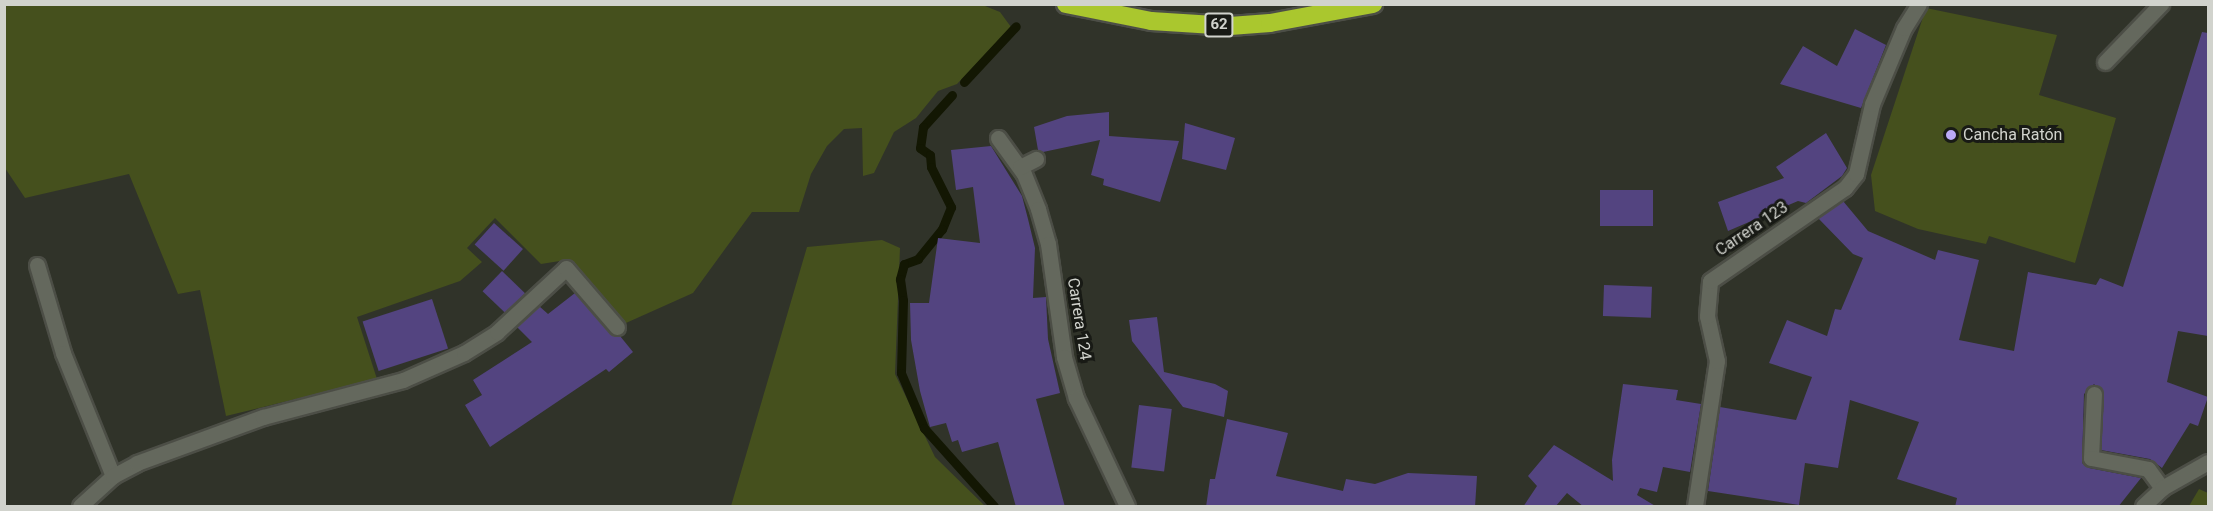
<!DOCTYPE html>
<meta charset="utf-8">
<style>
body{margin:0}
#map{position:relative;width:2213px;height:511px;overflow:hidden;background:#303329;font-family:Roboto,sans-serif}
div>[style]{position:absolute}
.green>*{inset:0;background:#45501d}
.stream>*{height:9px;margin:-4.5px;padding:0 4.5px;transform-origin:4.5px;border-radius:4.5px;background:#131703}
.building>*{inset:0;background:#534480;transform-origin:0 0}
.roads{filter:drop-shadow(2px 0 #4c4e46) drop-shadow(-2px 0 #4c4e46) drop-shadow(0 2px #4c4e46) drop-shadow(0 -2px #4c4e46)}
.minor>*{height:15px;margin:-7.5px;padding:0 7.5px;transform-origin:7.5px;border-radius:7.5px;background:#64685d}
.highway>*{height:18px;margin:-9px;padding:0 9px;transform-origin:9px;border-radius:9px;background:#aac72e}
.dots>*{width:16px;height:16px;translate:-50% -50%;box-sizing:border-box;border:3px solid #181a15;border-radius:50%}
span{translate:-50% -50%;white-space:nowrap;text-align:center;line-height:1.15;-webkit-text-stroke:6px #181a15;paint-order:stroke}
.shield-label span{padding:2px 4px;background:#181a15;border:2px solid;border-radius:4px;-webkit-text-stroke-width:0}
.shield-label{font-size:15px;color:#d1d3cd;font-weight:700}
.poi-label{font-size:16px;color:#d1d3cd}
.left{translate:0 -50%;text-align:left}
.street-label{font-size:16px;color:#d1d3cd}
.frame{position:absolute;inset:0;border:6px solid #d1d3cd;pointer-events:none}
</style>
<div id="map">
<div class="green">
<div style="clip-path:polygon(980px 4px,1000px 12px,1011px 27px,957px 84px,938px 91px,916px 118px,894px 132px,874px 173px,863px 176px,862px 128px,844px 129px,827px 146px,811px 174px,799px 212px,752px 212px,693px 293px,617px 327px,566px 260px,541px 264px,495px 218px,467px 248px,482px 262px,460px 281px,357px 317px,377px 379px,226px 416px,200px 290px,178px 294px,129px 174px,25px 198px,5px 168px,4px 5px)"></div>
<div style="clip-path:polygon(1926px 8px,2057px 35px,2039px 95px,2116px 118px,2075px 263px,1989px 236px,1986px 244px,1918px 229px,1875px 211px,1871px 175px)"></div>
<div style="clip-path:polygon(882px 240px,900px 248px,895px 374px,935px 457px,985px 506px,731px 506px,807px 247px)"></div>
<div style="clip-path:polygon(2199px 489px,2208px 493px,2208px 506px,2189px 506px)"></div>
</div>
<div class="stream">
<div style="left:964px;top:82px;width:76px;rotate:-47.1deg"></div>
<div style="left:952px;top:95px;width:43px;rotate:132.2deg"></div>
<div style="left:923px;top:127px;width:21px;rotate:98deg"></div>
<div style="left:920px;top:148px;width:12px;rotate:35deg"></div>
<div style="left:930px;top:155px;width:12px;rotate:85deg"></div>
<div style="left:931px;top:167px;width:45px;rotate:63.4deg"></div>
<div style="left:951px;top:207px;width:24px;rotate:112deg"></div>
<div style="left:942px;top:229px;width:38px;rotate:129deg"></div>
<div style="left:918px;top:259px;width:15px;rotate:160deg"></div>
<div style="left:904px;top:264px;width:16px;rotate:105deg"></div>
<div style="left:900px;top:279px;width:21px;rotate:82deg"></div>
<div style="left:903px;top:300px;width:73px;rotate:91.6deg"></div>
<div style="left:901px;top:373px;width:60px;rotate:67.3deg"></div>
<div style="left:924px;top:428px;width:105px;rotate:48.1deg"></div>
</div>
<div class="building">
<div style="clip-path:polygon(1855px 29px,1886px 45px,1861px 108px,1780px 84px,1803px 46px,1837px 66px)"></div>
<div style="clip-path:polygon(2202px 32px,2208px 33px,2208px 336px,2178px 331px,2167px 382px,2208px 397px,2198px 426px,2190px 423px,2162px 468px,2150px 459px,2101px 450px,2104px 394px,2094px 384px,2084px 394px,2082px 463px,2089px 468px,2141px 478px,2118px 507px,1955px 507px,1957px 498px,1897px 479px,1919px 422px,1850px 400px,1838px 468px,1805px 463px,1799px 505px,1708px 491px,1720px 407px,1796px 420px,1812px 377px,1769px 363px,1787px 320px,1827px 336px,1835px 309px,1841px 310px,1863px 258px,1853px 254px,1818px 218px,1843px 201px,1868px 231px,1935px 260px,1938px 250px,1979px 260px,1959px 340px,2014px 351px,2028px 272px,2096px 285px,2100px 278px,2123px 287px)"></div>
<div style="clip-path:polygon(1109px 112px,1109px 136px,1179px 141px,1160px 202px,1103px 185px,1104px 179px,1091px 175px,1100px 140px,1043px 152px,1038px 150px,1034px 127px,1067px 116px)"></div>
<div style="clip-path:polygon(1185px 123px,1235px 138px,1226px 170px,1182px 159px)"></div>
<div style="clip-path:polygon(1826px 133px,1847px 168px,1842px 176px,1806px 203px,1798px 201px,1728px 231px,1718px 202px,1784px 178px,1776px 167px)"></div>
<div style="clip-path:polygon(991px 146px,1022px 196px,1028px 219px,1035px 248px,1033px 298px,1046px 297px,1048px 339px,1060px 393px,1036px 399px,1065px 507px,1016px 507px,998px 442px,962px 452px,958px 440px,952px 442px,946px 423px,930px 427px,920px 391px,911px 340px,910px 303px,929px 303px,938px 238px,980px 243px,973px 187px,956px 190px,951px 150px)"></div>
<div style="left:1653px;top:190px;width:36px;height:53px;rotate:90deg"></div>
<div style="left:494px;top:223px;width:39px;height:29px;rotate:42deg"></div>
<div style="left:502px;top:271px;width:32px;height:28px;rotate:44deg"></div>
<div style="left:1604px;top:285px;width:48px;height:31px;rotate:2deg"></div>
<div style="clip-path:polygon(575px 293px,610px 333px,620px 336px,633px 352px,609px 372px,606px 369px,490px 447px,465px 405px,482px 395px,473px 380px,532px 342px,517px 327px,539px 306px,548px 314px)"></div>
<div style="left:432px;top:299px;width:52px;height:73px;rotate:72deg"></div>
<div style="clip-path:polygon(1157px 317px,1164px 372px,1215px 384px,1228px 391px,1224px 417px,1183px 407px,1132px 341px,1129px 320px)"></div>
<div style="clip-path:polygon(1623px 384px,1678px 390px,1676px 400px,1701px 404px,1690px 472px,1663px 467px,1657px 492px,1640px 488px,1637px 495px,1657px 507px,1584px 507px,1567px 493px,1555px 507px,1523px 507px,1537px 486px,1528px 476px,1554px 445px,1613px 481px,1612px 460px)"></div>
<div style="left:1139px;top:405px;width:33px;height:63px;rotate:7deg"></div>
<div style="clip-path:polygon(1227px 419px,1288px 433px,1276px 476px,1343px 491px,1346px 479px,1375px 484px,1408px 473px,1477px 476px,1475px 507px,1206px 507px,1210px 479px,1215px 479px)"></div>
</div>
<div class="roads">
<div class="minor">
<div style="left:2105px;top:62px;width:81px;rotate:-46deg"></div>
<div style="left:998px;top:138px;width:44px;rotate:54.2deg"></div>
<div style="left:1024px;top:174px;width:38px;rotate:68deg"></div>
<div style="left:1038px;top:209px;width:36px;rotate:74deg"></div>
<div style="left:1048px;top:244px;width:114px;rotate:81.9deg"></div>
<div style="left:1064px;top:357px;width:43px;rotate:73.7deg"></div>
<div style="left:1076px;top:398px;width:119px;rotate:64.7deg"></div>
<div style="left:1020px;top:167px;width:18px;rotate:-27deg"></div>
<div style="left:37px;top:265px;width:92px;rotate:73.5deg"></div>
<div style="left:63px;top:353px;width:133px;rotate:67.9deg"></div>
<div style="left:2094px;top:394px;width:64px;rotate:92.7deg"></div>
<div style="left:2091px;top:458px;width:58px;rotate:10.9deg"></div>
<div style="left:2148px;top:469px;width:24px;rotate:54deg"></div>
<div style="left:80px;top:506px;width:45px;rotate:-42.3deg"></div>
<div style="left:113px;top:476px;width:27px;rotate:-28deg"></div>
<div style="left:137px;top:463px;width:134px;rotate:-20.1deg"></div>
<div style="left:263px;top:417px;width:145px;rotate:-14.8deg"></div>
<div style="left:403px;top:380px;width:67px;rotate:-23.9deg"></div>
<div style="left:464px;top:353px;width:39px;rotate:-32deg"></div>
<div style="left:497px;top:332px;width:94px;rotate:-42.8deg"></div>
<div style="left:566px;top:268px;width:78px;rotate:49.2deg"></div>
<div style="left:1695px;top:506px;width:147px;rotate:-81.4deg"></div>
<div style="left:1717px;top:361px;width:46px;rotate:-102.5deg"></div>
<div style="left:1707px;top:316px;width:35px;rotate:-85deg"></div>
<div style="left:1710px;top:281px;width:164px;rotate:-34.6deg"></div>
<div style="left:1845px;top:188px;width:18px;rotate:-52deg"></div>
<div style="left:1856px;top:174px;width:72px;rotate:-77.1deg"></div>
<div style="left:1872px;top:104px;width:82px;rotate:-67.2deg"></div>
<div style="left:1904px;top:28px;width:28px;rotate:-58deg"></div>
<div style="left:2143px;top:506px;width:26px;rotate:-43deg"></div>
<div style="left:2162px;top:488px;width:53px;rotate:-29.5deg"></div>
</div>
<div class="highway">
<div style="left:1066px;top:4px;width:87px;rotate:11.3deg"></div>
<div style="left:1151px;top:21px;width:79px;rotate:3.6deg"></div>
<div style="left:1230px;top:26px;width:40px;rotate:-4.3deg"></div>
<div style="left:1270px;top:23px;width:105px;rotate:-10.5deg"></div>
</div>
</div>
<div class="dots">
<div style="left:1951px;top:135px;background:#bbaaf6"></div>
</div>
<div class="shield-label">
<span style="left:1219px;top:25px">62</span>
</div>
<div class="poi-label">
<span class="left" style="left:1963px;top:135px">Cancha Ratón</span>
</div>
<div class="street-label">
<span style="left:1752px;top:229px;rotate:-34deg">Carrera 123</span>
<span style="left:1079px;top:319px;rotate:81deg">Carrera 124</span>
</div>
<div class="frame"></div>
</div>
